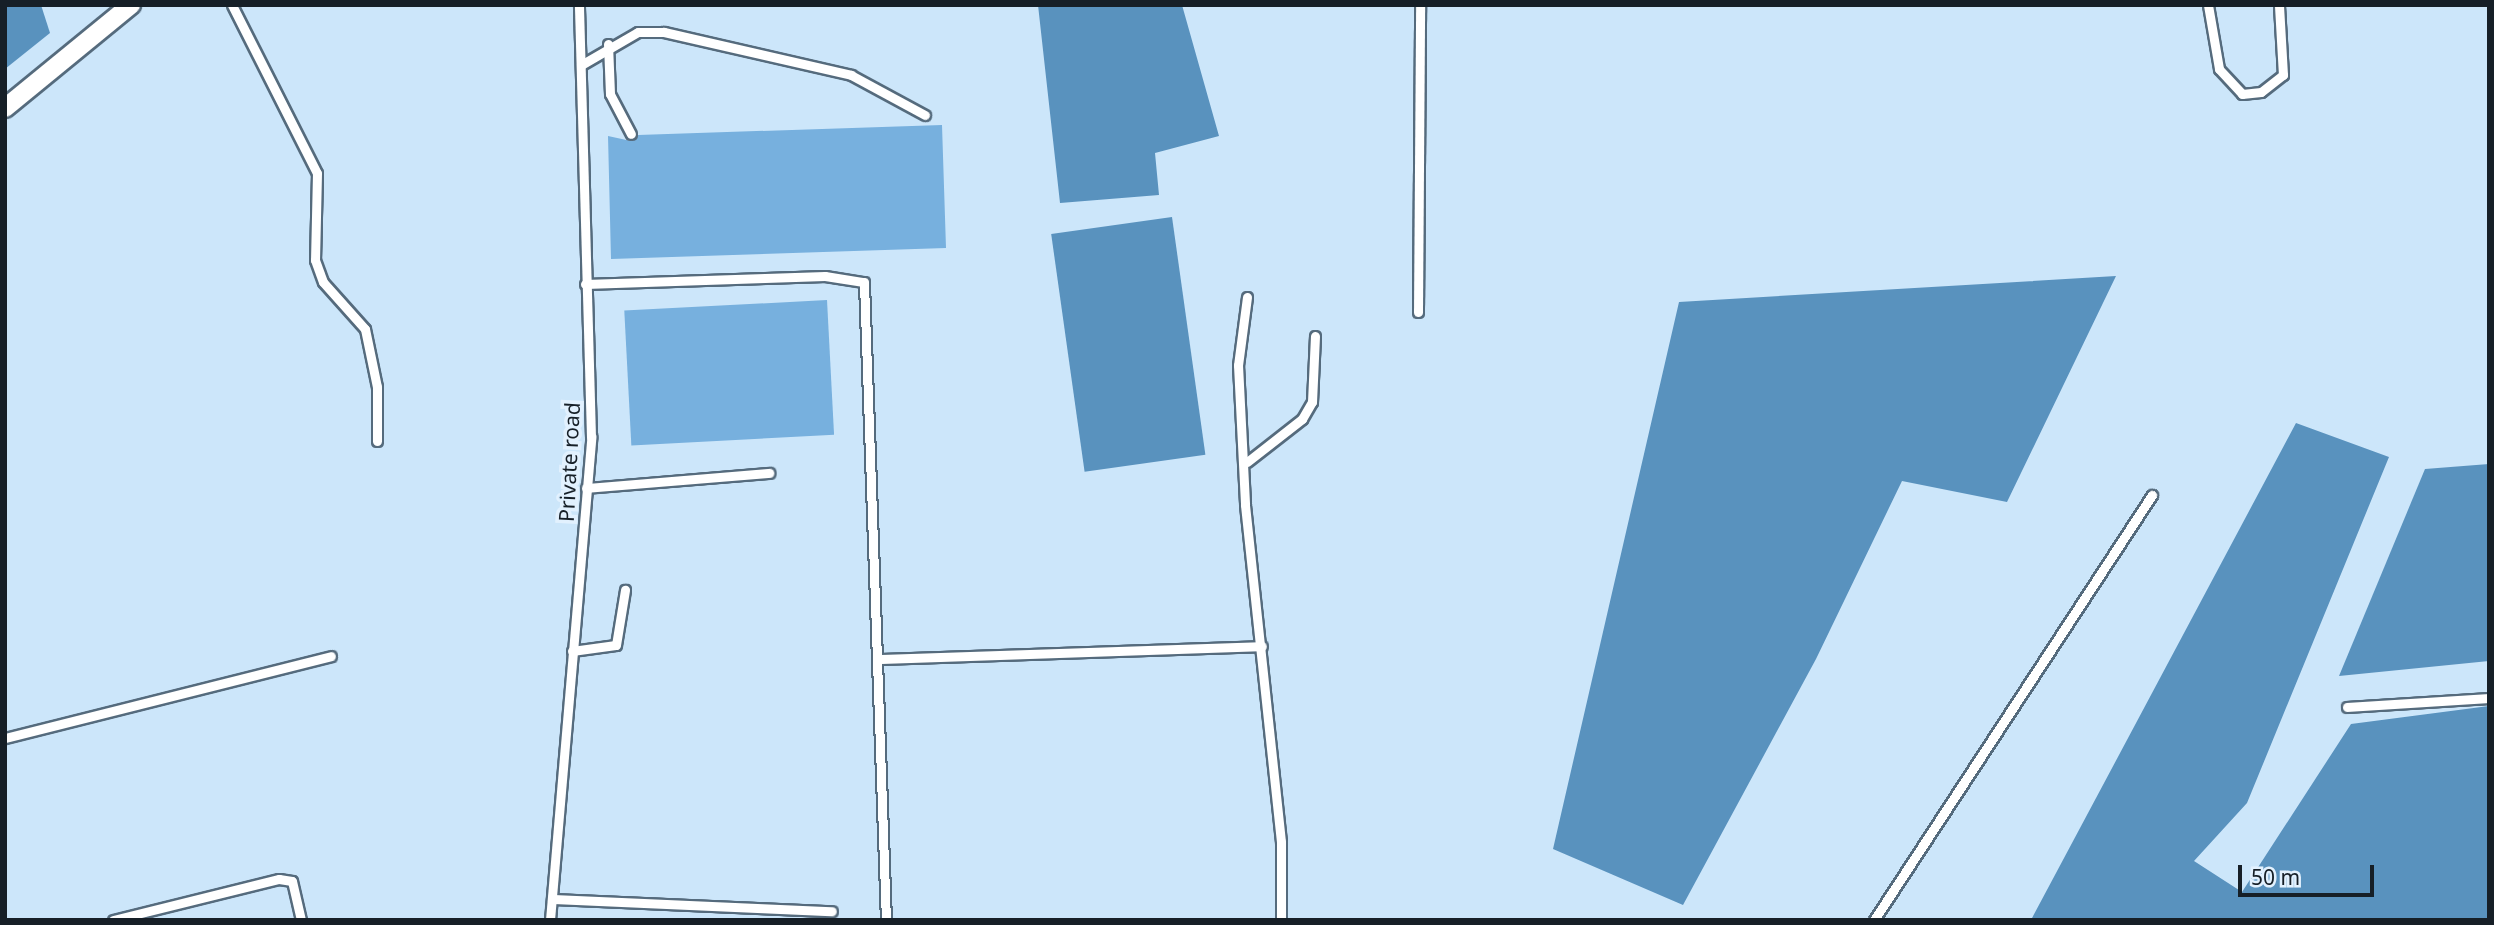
<!DOCTYPE html>
<style>
body{margin:0}
#map{position:relative;width:2494px;height:925px;overflow:hidden;background:#cce6fa;font-family:"Noto Sans",sans-serif}
div>[style]{position:absolute}
.water>*{inset:0;background:#5992be;transform-origin:0 0}
.building>*{inset:0;background:#77b0de;transform-origin:0 0}
.roads{filter:drop-shadow(2px 0 #556b7d) drop-shadow(-2px 0 #556b7d) drop-shadow(0 2px #556b7d) drop-shadow(0 -2px #556b7d)}
.lane>*{height:9px;margin:-4.5px;padding:0 4.5px;transform-origin:4.5px;border-radius:4.5px;background:#fff}
.street>*{height:18px;margin:-9px;padding:0 9px;transform-origin:9px;border-radius:9px;background:#fff}
span{translate:-50% -50%;white-space:nowrap;text-align:center;line-height:1.15;-webkit-text-stroke:7px #e2f1fe;paint-order:stroke}
.street-label{font-size:21px;color:#161f27}
.frame{position:absolute;inset:0;border:7px solid #161f27;pointer-events:none}
.scale{position:absolute;left:2238px;top:865px;width:136px;height:32px;box-sizing:border-box;border:4px solid #161f27;border-top:0;padding-left:9px;font-size:21px;line-height:24px;white-space:nowrap;color:#161f27;-webkit-text-stroke:5px #e2f1fe;paint-order:stroke}
</style>
<div id="map">
<div class="water">
<div style="clip-path:polygon(5px 5px,41px 5px,50px 33px,5px 69px)"></div>
<div style="clip-path:polygon(1038px 5px,1182px 5px,1219px 136px,1155px 153px,1159px 195px,1060px 203px)"></div>
<div style="left:1172px;top:217px;width:240px;height:122px;rotate:82deg"></div>
<div style="clip-path:polygon(2116px 276px,2007px 502px,1902px 481px,1816px 659px,1683px 905px,1553px 849px,1679px 302px)"></div>
<div style="clip-path:polygon(2296px 423px,2389px 457px,2247px 803px,2194px 861px,2242px 892px,2351px 724px,2489px 706px,2489px 920px,2031px 920px)"></div>
<div style="clip-path:polygon(2489px 464px,2489px 661px,2339px 676px,2425px 469px)"></div>
</div>
<div class="building">
<div style="clip-path:polygon(942px 125px,946px 248px,611px 259px,608px 136px,631px 141px,638px 135px)"></div>
<div style="left:827px;top:300px;width:135px;height:203px;rotate:87deg"></div>
</div>
<div class="roads">
<div class="lane">
<div style="left:232px;top:5px;width:188px;rotate:63.2deg"></div>
<div style="left:317px;top:173px;width:87px;rotate:91.3deg"></div>
<div style="left:315px;top:260px;width:23px;rotate:70deg"></div>
<div style="left:323px;top:282px;width:63px;rotate:48.2deg"></div>
<div style="left:365px;top:329px;width:59px;rotate:78.3deg"></div>
<div style="left:377px;top:387px;width:54px;rotate:90deg"></div>
<div style="left:2208px;top:5px;width:65px;rotate:80.2deg"></div>
<div style="left:2219px;top:69px;width:34px;rotate:47deg"></div>
<div style="left:2242px;top:94px;width:19px;rotate:-6deg"></div>
<div style="left:2261px;top:92px;width:28px;rotate:-38deg"></div>
<div style="left:2283px;top:75px;width:70px;rotate:-93.3deg"></div>
<div style="left:608px;top:44px;width:50px;rotate:87.7deg"></div>
<div style="left:610px;top:94px;width:45px;rotate:62.3deg"></div>
<div style="left:581px;top:65px;width:66px;rotate:-30.1deg"></div>
<div style="left:638px;top:32px;width:26px"></div>
<div style="left:664px;top:32px;width:192px;rotate:12.9deg"></div>
<div style="left:851px;top:75px;width:84px;rotate:28.4deg"></div>
<div style="left:585px;top:284px;width:240px;rotate:-1.9deg"></div>
<div style="left:825px;top:276px;width:39px;rotate:9deg"></div>
<div style="left:864px;top:282px;width:638px;rotate:88.03deg"></div>
<div style="left:1247px;top:297px;width:69px;rotate:97.5deg"></div>
<div style="left:1238px;top:365px;width:140px;rotate:87.1deg"></div>
<div style="left:1245px;top:505px;width:339px;rotate:83.9deg"></div>
<div style="left:1281px;top:842px;width:78px;rotate:90deg"></div>
<div style="left:1418px;top:312px;width:307px;rotate:-89.6deg"></div>
<div style="left:1247px;top:462px;width:70px;rotate:-38deg"></div>
<div style="left:1302px;top:419px;width:20px;rotate:-60deg"></div>
<div style="left:1312px;top:402px;width:66px;rotate:-87.4deg"></div>
<div style="left:586px;top:488px;width:184px;rotate:-4.7deg"></div>
<div style="left:572px;top:651px;width:44px;rotate:-7.8deg"></div>
<div style="left:616px;top:645px;width:56px;rotate:-80.7deg"></div>
<div style="left:878px;top:659px;width:384px;rotate:-1.9deg"></div>
<div style="left:2347px;top:707px;width:142px;rotate:-3.6deg"></div>
<div style="left:5px;top:738px;width:336px;rotate:-14.1deg"></div>
<div style="left:552px;top:899px;width:280px;rotate:2.5deg"></div>
<div style="left:113px;top:920px;width:171px;rotate:-13.9deg"></div>
<div style="left:279px;top:879px;width:13px;rotate:9deg"></div>
<div style="left:292px;top:881px;width:40px;rotate:77deg"></div>
<div style="left:550px;top:920px;width:485px;rotate:-85.1deg"></div>
<div style="left:591px;top:437px;width:432px;rotate:-91.6deg"></div>
<div style="left:1874px;top:920px;width:508px;rotate:-56.81deg"></div>
</div>
<div class="street">
<div style="left:5px;top:108px;width:163px;rotate:-39.3deg"></div>
</div>
</div>
<div class="street-label">
<span style="left:569px;top:462px;rotate:-87deg">Private road</span>
</div>
<div class="frame"></div>
<div class="scale">50 m</div>
</div>
